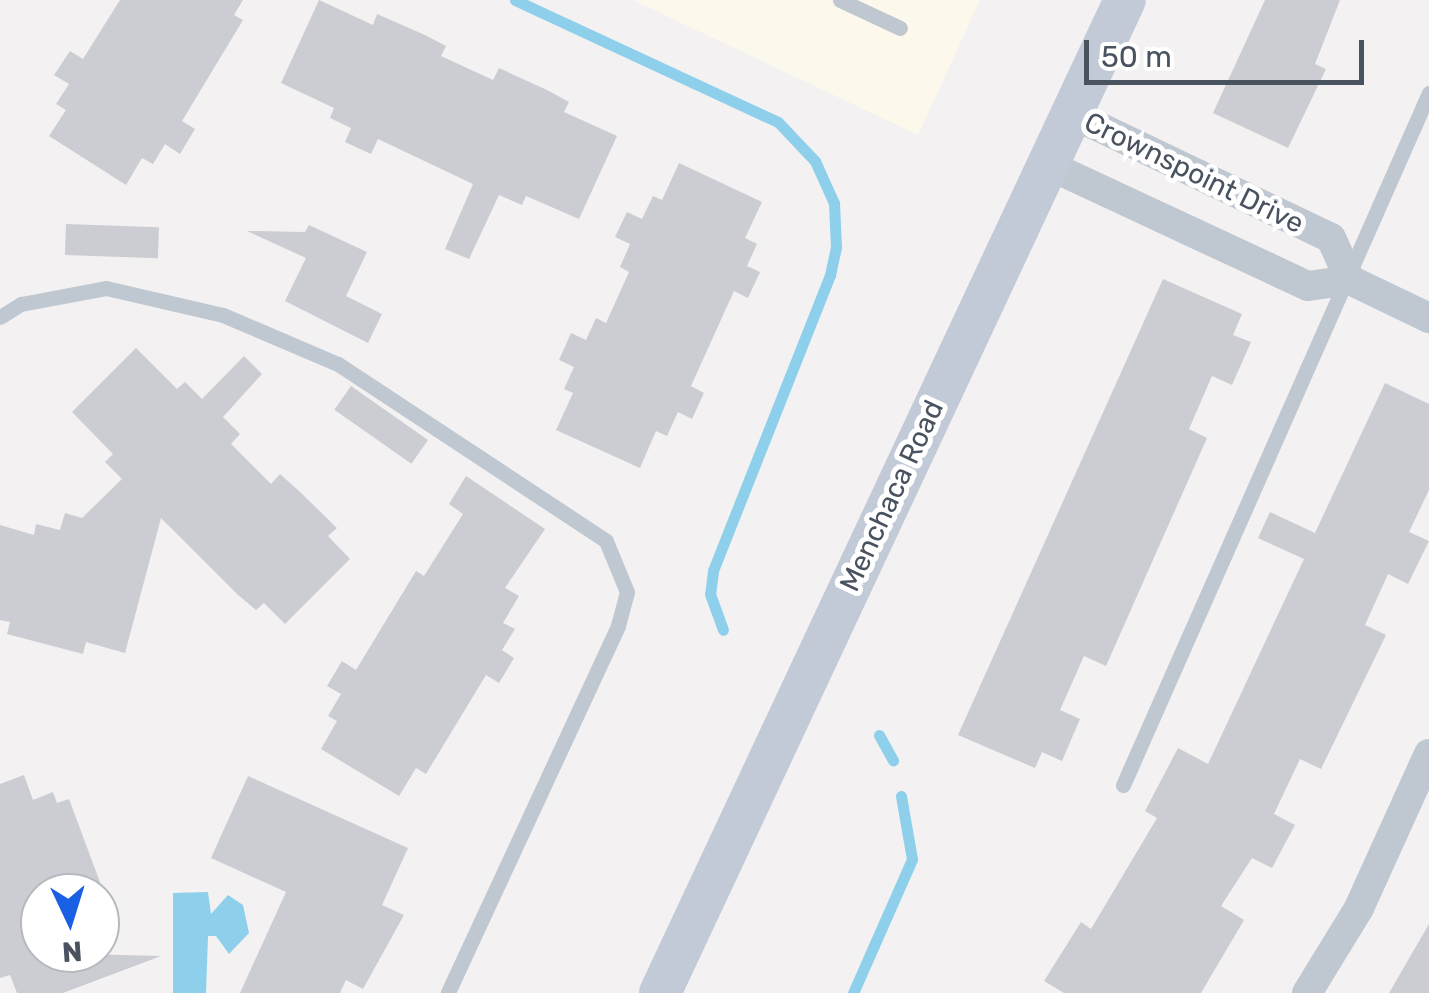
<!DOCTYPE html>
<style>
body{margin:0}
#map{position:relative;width:1429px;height:993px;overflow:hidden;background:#f3f1f1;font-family:Rubik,sans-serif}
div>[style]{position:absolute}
.commercial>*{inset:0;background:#fcf9ec}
.water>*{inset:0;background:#8ed0ec}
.stream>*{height:11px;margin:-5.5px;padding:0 5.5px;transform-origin:5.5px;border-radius:5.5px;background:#8ed0ec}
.building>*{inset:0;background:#cbcdd3;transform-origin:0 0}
.service>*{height:15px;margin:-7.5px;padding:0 7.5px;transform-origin:7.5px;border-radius:7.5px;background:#bfc7d0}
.minor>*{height:30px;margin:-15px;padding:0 15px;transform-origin:15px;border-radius:15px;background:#bfc7d0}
.secondary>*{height:42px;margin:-21px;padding:0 21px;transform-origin:21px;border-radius:21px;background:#c2cad7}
span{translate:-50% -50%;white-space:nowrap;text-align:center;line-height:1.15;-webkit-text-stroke:10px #fff;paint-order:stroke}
.street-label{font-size:28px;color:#49525f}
.north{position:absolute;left:20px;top:873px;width:100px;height:100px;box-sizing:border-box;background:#fff;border:2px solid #b6babf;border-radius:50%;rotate:176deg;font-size:28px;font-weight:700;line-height:40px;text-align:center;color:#49525f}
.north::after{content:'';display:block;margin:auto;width:35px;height:45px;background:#1a60e4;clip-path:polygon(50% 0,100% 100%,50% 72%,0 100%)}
.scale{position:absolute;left:1084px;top:40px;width:280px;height:45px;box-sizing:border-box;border:5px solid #49525f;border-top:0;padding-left:12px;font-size:30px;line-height:35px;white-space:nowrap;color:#49525f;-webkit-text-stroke:8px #fff;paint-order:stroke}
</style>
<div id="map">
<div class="commercial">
<div style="clip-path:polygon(633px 0,980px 0,918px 135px)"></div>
</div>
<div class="water">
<div style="clip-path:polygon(208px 892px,211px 914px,228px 895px,243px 905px,249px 933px,229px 954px,216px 936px,208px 936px,206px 993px,173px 993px,173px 893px)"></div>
</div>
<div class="stream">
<div style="left:515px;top:0;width:290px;rotate:24.9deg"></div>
<div style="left:778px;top:122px;width:54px;rotate:46.5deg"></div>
<div style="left:815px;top:161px;width:46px;rotate:65.7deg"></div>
<div style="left:834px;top:203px;width:44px;rotate:87.4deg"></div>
<div style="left:836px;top:247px;width:29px;rotate:102deg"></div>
<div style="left:830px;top:275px;width:318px;rotate:111.6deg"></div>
<div style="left:713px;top:571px;width:23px;rotate:97deg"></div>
<div style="left:710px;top:594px;width:38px;rotate:70deg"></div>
<div style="left:879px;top:735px;width:29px;rotate:61deg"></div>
<div style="left:853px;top:993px;width:146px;rotate:-66.2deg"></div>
<div style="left:912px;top:859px;width:64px;rotate:-99.9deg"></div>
</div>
<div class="building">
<div style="clip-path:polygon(120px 0,243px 0,234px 15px,243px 20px,182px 121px,195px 129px,180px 154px,165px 144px,153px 164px,142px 158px,126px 185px,49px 136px,66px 110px,56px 104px,69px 84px,54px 75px,70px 51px,83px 59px)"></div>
<div style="clip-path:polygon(319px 0,373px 25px,377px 14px,425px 35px,446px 46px,441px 56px,493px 80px,499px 68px,547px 90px,569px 102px,564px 112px,617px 136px,579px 219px,526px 196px,522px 205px,499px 195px,469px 259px,445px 249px,473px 184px,378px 139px,371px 154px,345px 142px,351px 128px,330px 118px,334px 108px,281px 83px)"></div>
<div style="clip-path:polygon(1265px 0,1340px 0,1315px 64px,1326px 69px,1288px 148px,1213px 113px)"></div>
<div style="clip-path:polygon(679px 163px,762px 202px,745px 238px,757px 244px,747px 266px,760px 272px,748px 298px,734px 291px,691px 386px,704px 393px,692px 419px,678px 412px,667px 436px,656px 431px,640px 468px,556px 430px,573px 393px,564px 389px,574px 367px,559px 360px,571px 333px,586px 340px,596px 318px,606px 323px,629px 272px,620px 267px,630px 244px,615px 237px,627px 212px,642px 219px,653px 196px,662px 200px)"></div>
<div style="left:66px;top:224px;width:93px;height:31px;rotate:2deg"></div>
<div style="clip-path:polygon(309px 225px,367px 252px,346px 296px,382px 314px,368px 343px,285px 301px,306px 258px,247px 231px,305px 232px)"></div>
<div style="clip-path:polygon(1163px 279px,1242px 314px,1233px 335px,1251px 342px,1232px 385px,1212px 376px,1189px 429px,1207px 438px,1106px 666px,1084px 656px,1060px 710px,1080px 719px,1062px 761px,1042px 752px,1035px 768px,958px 735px)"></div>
<div style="clip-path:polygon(136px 348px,177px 389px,185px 382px,202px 399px,244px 356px,262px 374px,223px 417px,240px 434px,231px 444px,271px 484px,280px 474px,299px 491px,337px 528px,328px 536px,350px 559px,285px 624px,264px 603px,256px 610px,237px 594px,161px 518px,125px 653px,86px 642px,83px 654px,7px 634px,10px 622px,0 620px,0 525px,34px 535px,36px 524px,60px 530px,65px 513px,82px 518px,122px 479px,105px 462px,113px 454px,72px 412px)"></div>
<div style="clip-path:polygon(1385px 383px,1429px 404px,1429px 490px,1409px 532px,1429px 541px,1408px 584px,1388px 574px,1365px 625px,1386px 635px,1321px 769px,1300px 759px,1274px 814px,1295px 825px,1272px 868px,1252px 858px,1221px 906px,1244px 920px,1201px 993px,1064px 993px,1044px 981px,1081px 922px,1091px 929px,1157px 818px,1145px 811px,1178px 748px,1208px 764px,1304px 559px,1258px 538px,1270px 512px,1315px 533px)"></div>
<div style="left:351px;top:386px;width:94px;height:29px;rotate:35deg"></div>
<div style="clip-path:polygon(466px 476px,545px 529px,505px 588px,519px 596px,503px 623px,515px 629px,502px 650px,514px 658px,499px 683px,486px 675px,426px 774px,416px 768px,399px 796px,321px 749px,337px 721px,328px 716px,341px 694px,327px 686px,342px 661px,356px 670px,416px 571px,424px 576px,463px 514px,449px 504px)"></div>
<div style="clip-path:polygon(24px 775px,33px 800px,53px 792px,57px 803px,69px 799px,104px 893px,40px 893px,40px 953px,161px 956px,63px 993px,17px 993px,10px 975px,0 978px,0 784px)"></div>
<div style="clip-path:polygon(248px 776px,408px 848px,382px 905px,404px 915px,363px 989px,346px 980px,340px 993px,240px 993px,286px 892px,211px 858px)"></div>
<div style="clip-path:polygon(1429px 924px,1429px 993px,1389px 993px)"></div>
</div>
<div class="service">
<div style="left:840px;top:0;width:66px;rotate:25deg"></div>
<div style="left:0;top:317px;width:25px;rotate:-32deg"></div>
<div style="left:21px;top:304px;width:86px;rotate:-10.7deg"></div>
<div style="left:106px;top:288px;width:120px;rotate:13deg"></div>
<div style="left:223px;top:315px;width:125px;rotate:23.1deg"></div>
<div style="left:338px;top:364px;width:321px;rotate:33.4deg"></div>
<div style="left:606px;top:541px;width:55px;rotate:67.6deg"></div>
<div style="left:627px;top:592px;width:35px;rotate:105deg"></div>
<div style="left:618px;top:626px;width:404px;rotate:114.9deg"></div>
<div style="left:1123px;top:785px;width:757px;rotate:-66.15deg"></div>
</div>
<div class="minor">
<div style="left:1070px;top:113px;width:289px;rotate:25.6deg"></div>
<div style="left:1331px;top:238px;width:46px;rotate:65.7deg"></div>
<div style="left:1044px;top:163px;width:291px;rotate:25deg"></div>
<div style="left:1308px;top:286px;width:42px;rotate:-8.1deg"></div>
<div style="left:1350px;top:280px;width:88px;rotate:25.7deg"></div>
<div style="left:1307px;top:993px;width:100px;rotate:-58.5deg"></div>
<div style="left:1359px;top:908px;width:169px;rotate:-65.6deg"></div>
</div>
<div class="secondary">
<div style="left:660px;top:993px;width:1096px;rotate:-64.91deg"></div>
</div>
<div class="street-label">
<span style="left:1194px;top:173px;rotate:26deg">Crownspoint Drive</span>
<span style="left:892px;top:496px;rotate:-65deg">Menchaca Road</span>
</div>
<div class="north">N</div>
<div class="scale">50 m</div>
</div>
